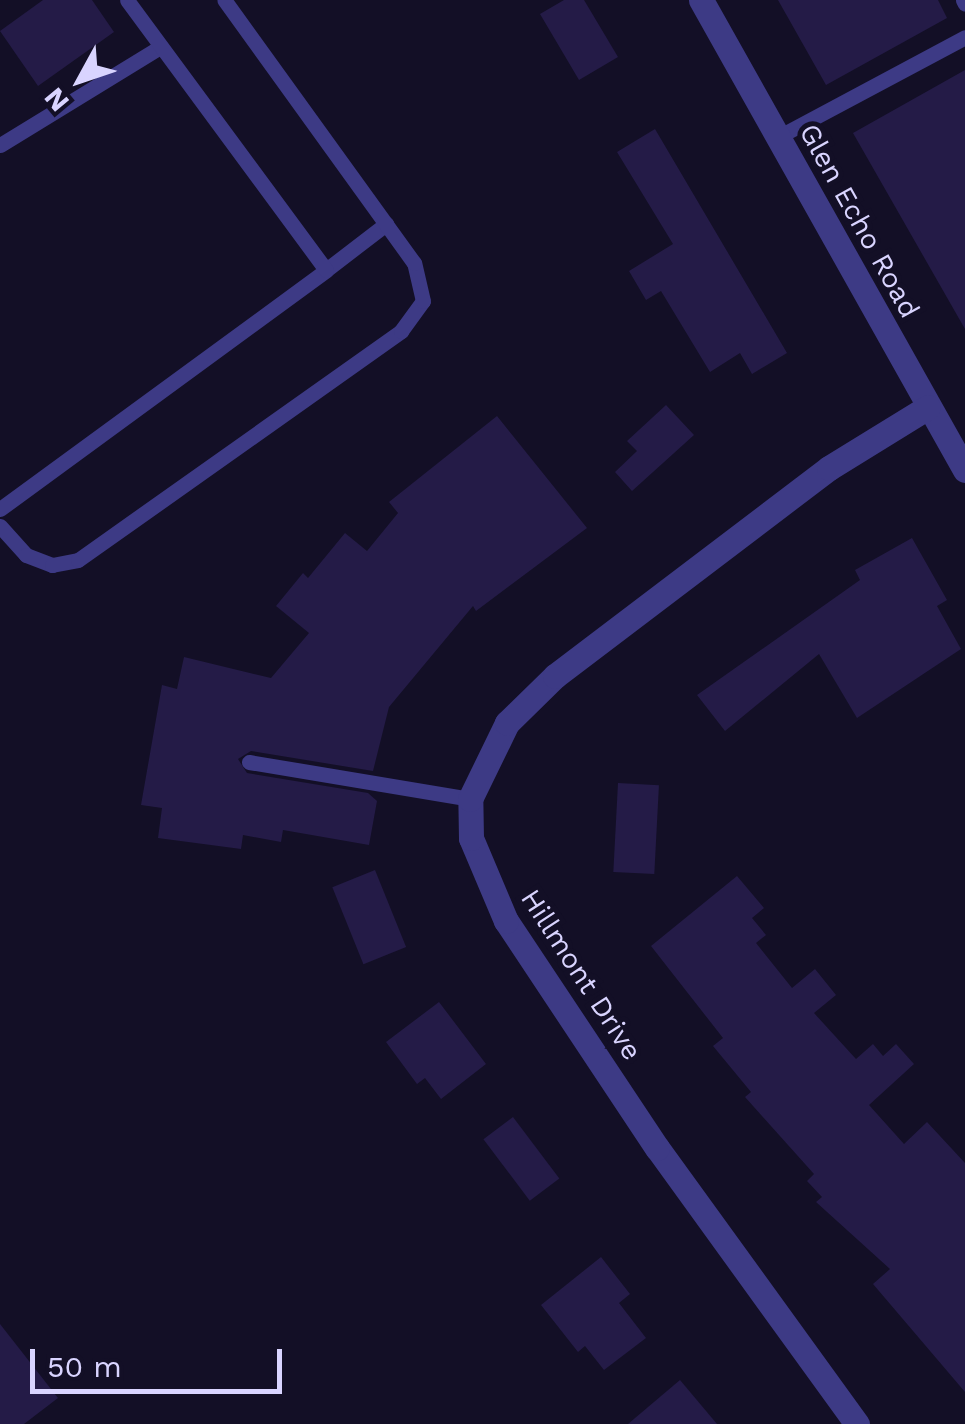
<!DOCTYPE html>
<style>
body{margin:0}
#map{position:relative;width:965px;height:1424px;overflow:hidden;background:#130f26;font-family:"Work Sans",sans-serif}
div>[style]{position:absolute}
.building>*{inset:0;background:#241b47;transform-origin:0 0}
.service>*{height:15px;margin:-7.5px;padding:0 7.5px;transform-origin:7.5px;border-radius:7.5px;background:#3d3a85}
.minor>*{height:25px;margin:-12.5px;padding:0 12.5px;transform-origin:12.5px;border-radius:12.5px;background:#3d3a85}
span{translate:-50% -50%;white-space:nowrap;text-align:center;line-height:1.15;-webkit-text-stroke:10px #130f26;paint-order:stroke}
.street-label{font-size:28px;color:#d9d4ff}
.north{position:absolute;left:30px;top:30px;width:100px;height:100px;-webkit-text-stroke:8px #130f26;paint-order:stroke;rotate:230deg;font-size:28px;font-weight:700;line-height:40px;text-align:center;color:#d9d4ff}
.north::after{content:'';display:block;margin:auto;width:35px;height:45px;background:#d9d4ff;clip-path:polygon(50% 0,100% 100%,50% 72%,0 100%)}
.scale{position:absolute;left:30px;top:1349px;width:252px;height:45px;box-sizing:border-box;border:5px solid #d9d4ff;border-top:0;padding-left:12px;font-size:30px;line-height:35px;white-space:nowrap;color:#d9d4ff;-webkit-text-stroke:8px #130f26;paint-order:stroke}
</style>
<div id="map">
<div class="building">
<div style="clip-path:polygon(43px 0,92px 0,114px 32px,38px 86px,0 31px)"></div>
<div style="clip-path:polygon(564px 0,584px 0,618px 57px,579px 80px,540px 14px)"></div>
<div style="clip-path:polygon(778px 0,938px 0,947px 18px,826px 85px)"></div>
<div style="clip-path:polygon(965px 70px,965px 329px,853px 133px)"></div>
<div style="clip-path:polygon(655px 129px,787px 353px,752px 374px,740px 353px,710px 372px,661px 291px,646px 300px,629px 271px,673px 244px,617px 152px)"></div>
<div style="clip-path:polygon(666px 405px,694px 435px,632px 491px,615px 472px,637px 451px,627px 441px)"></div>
<div style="clip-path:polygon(497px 416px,587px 528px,476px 611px,473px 606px,389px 707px,373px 771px,251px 751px,238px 759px,247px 773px,368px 793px,377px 801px,369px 845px,283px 830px,281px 842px,243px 835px,241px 849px,158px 838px,162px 808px,141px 805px,162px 685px,177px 689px,184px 657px,271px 678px,309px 633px,276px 606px,303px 573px,308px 578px,345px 533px,367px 551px,398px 513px,389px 502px)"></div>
<div style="clip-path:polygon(912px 538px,947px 600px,937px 606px,961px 649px,857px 718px,819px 654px,725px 731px,697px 695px,860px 580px,855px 570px)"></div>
<div style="left:618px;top:783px;width:41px;height:89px;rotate:3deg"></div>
<div style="left:375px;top:870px;width:83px;height:46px;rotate:68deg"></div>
<div style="clip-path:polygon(737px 876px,764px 908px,752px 918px,766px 935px,756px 943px,792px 988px,815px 969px,836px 995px,814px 1013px,856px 1059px,873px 1044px,883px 1056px,896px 1044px,914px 1064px,869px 1105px,904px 1144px,927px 1122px,965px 1163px,965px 1392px,873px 1284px,890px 1269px,816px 1202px,822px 1197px,807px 1181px,814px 1174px,745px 1097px,751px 1092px,713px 1046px,723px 1038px,651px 946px)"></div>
<div style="clip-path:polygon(439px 1002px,486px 1064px,441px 1099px,425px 1078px,417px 1084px,386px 1042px)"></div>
<div style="left:513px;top:1117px;width:77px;height:37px;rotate:53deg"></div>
<div style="clip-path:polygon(601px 1257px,630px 1294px,619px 1303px,646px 1338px,604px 1370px,585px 1346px,578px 1352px,541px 1305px)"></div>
<div style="clip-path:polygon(0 1324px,58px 1398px,24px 1424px,0 1424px)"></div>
<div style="clip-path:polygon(680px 1380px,717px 1424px,628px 1424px)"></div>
</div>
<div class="service">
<div style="left:963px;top:0;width:4px;rotate:63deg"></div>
<div style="left:778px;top:137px;width:212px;rotate:-28.1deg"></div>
<div style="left:0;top:145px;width:188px;rotate:-31.5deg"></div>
<div style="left:326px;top:270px;width:76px;rotate:-37.5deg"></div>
<div style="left:0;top:509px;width:404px;rotate:-36.2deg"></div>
<div style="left:326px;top:270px;width:335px;rotate:-126.4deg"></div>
<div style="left:0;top:526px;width:39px;rotate:48deg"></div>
<div style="left:26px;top:555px;width:28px;rotate:21deg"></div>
<div style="left:52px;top:565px;width:26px;rotate:-11deg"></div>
<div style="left:78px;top:560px;width:396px;rotate:-35.3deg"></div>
<div style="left:401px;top:331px;width:37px;rotate:-54deg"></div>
<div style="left:423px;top:301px;width:39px;rotate:-103deg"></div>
<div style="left:414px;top:263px;width:324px;rotate:-125.8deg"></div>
<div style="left:249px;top:762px;width:224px;rotate:9.5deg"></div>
</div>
<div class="minor">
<div style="left:701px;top:0;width:539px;rotate:60.68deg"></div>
<div style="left:857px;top:1424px;width:341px;rotate:-125.9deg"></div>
<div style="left:657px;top:1148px;width:273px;rotate:-123.6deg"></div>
<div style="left:506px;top:921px;width:90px;rotate:-112.9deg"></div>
<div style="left:471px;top:838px;width:39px;rotate:-91deg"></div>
<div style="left:470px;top:799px;width:85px;rotate:-64deg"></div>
<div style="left:507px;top:723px;width:67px;rotate:-44.4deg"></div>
<div style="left:555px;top:676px;width:344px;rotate:-37.2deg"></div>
<div style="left:829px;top:468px;width:116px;rotate:-31.6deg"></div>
</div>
<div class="street-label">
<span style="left:859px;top:221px;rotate:61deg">Glen Echo Road</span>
<span style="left:581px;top:975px;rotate:57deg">Hillmont Drive</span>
</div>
<div class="north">N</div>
<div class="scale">50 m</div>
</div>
